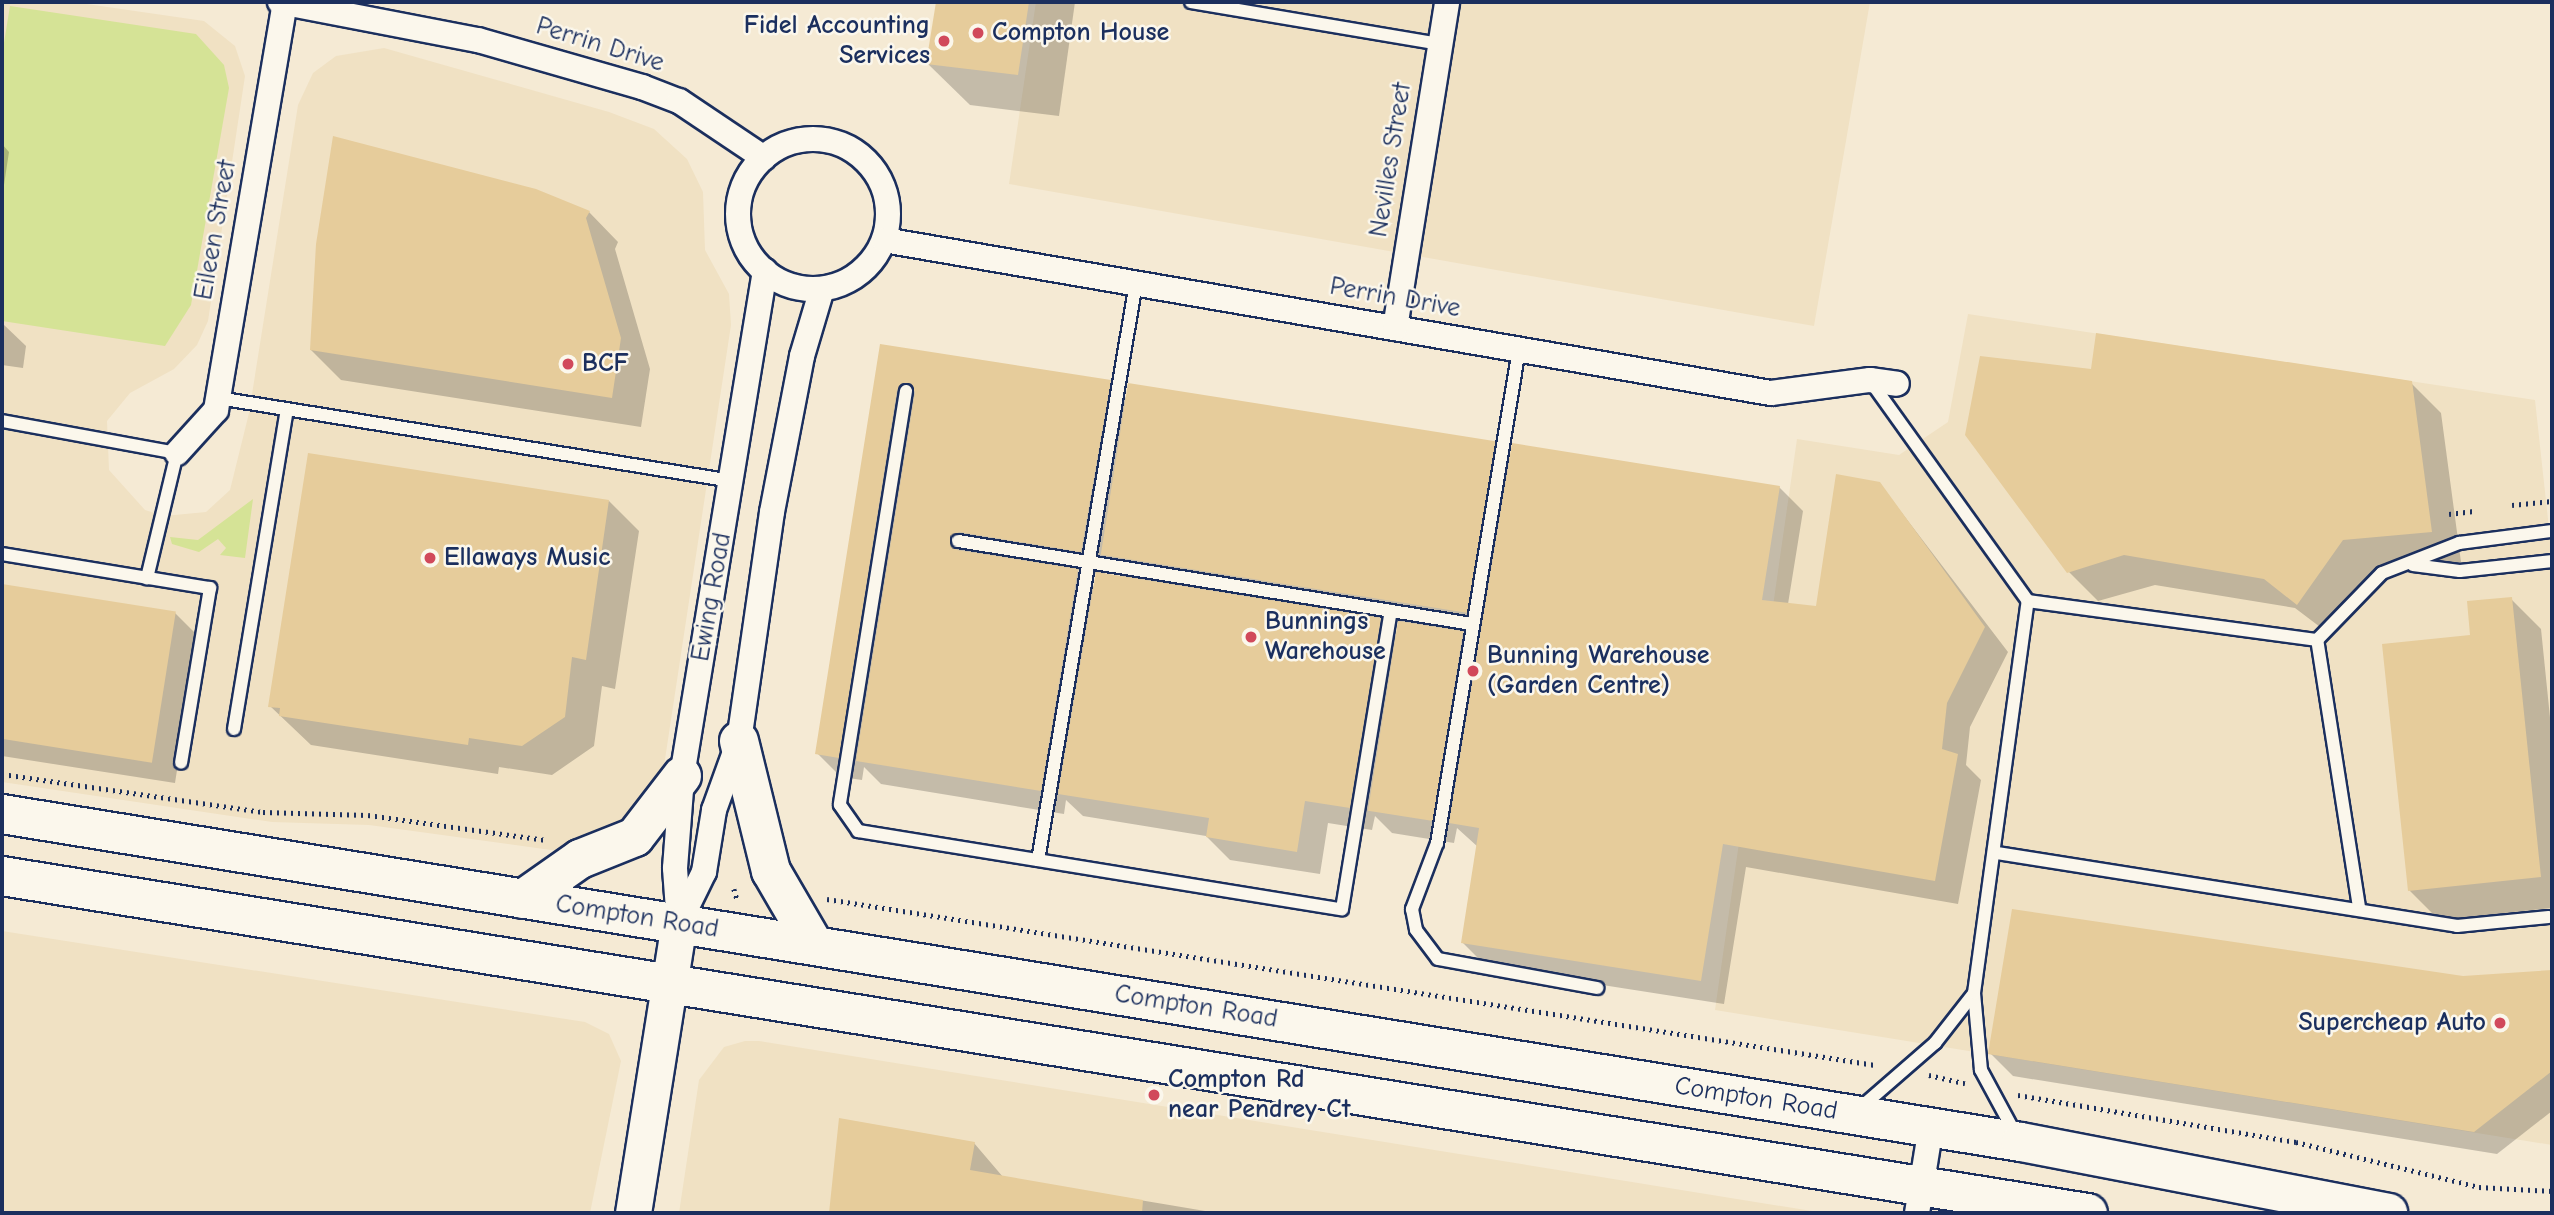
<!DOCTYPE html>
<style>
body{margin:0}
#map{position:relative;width:2554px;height:1215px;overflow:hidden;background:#f5ead4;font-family:"Comic Neue",sans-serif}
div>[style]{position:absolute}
.built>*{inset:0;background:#f0e1c3}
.green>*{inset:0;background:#d5e396}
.shadow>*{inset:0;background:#0003}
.building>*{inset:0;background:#e6cc9b;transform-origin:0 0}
.path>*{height:4.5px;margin-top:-2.25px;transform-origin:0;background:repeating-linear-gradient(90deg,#1b2f5e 0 2px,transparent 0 7px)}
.roads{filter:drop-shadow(2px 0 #1b2f5e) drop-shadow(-2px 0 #1b2f5e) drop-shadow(0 2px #1b2f5e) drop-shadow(0 -2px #1b2f5e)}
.service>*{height:12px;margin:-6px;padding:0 6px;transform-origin:6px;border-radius:6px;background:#fbf7ec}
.minor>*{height:24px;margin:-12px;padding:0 12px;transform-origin:12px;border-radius:12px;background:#fbf7ec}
.minor>.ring{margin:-12px;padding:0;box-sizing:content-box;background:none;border:24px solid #fbf7ec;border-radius:50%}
.secondary>*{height:35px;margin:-17.5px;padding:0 17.5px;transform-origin:17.5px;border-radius:17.5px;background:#fbf7ec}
.primary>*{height:38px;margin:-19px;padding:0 19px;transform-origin:19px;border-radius:19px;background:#fbf7ec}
.dots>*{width:19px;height:19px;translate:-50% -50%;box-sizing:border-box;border:4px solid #fbf7ec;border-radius:50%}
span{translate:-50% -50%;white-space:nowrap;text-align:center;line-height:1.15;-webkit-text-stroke:5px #fbf7ec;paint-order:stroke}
.poi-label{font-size:26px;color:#1b2f5e;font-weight:700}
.right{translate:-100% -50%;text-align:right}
.left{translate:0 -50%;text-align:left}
.street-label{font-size:26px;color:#1b2f5e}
.frame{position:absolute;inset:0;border:4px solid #1b2f5e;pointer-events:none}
</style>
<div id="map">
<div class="built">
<div style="clip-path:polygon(2px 2px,73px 2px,204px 21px,235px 46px,245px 76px,208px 321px,197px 345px,174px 369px,130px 393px,107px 421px,109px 470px,145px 510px,164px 516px,206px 512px,230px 490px,249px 413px,298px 105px,313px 73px,336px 56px,384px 48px,609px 112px,654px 129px,687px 159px,703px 192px,705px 250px,729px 294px,731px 325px,662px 779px,642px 816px,578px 848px,551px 850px,369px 825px,272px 822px,2px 782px)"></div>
<div style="clip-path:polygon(1036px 2px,1870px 2px,1814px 326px,1009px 184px)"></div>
<div style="clip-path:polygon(1968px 314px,2535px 400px,2552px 556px,2552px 1145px,1715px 1010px,1797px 439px,1899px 455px,1948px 422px)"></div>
<div style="clip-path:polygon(2px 931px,585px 1022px,609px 1034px,621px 1061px,590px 1213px,2px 1213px)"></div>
<div style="clip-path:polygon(745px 1041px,759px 1041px,1824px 1213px,679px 1213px,699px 1080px,724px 1047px)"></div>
</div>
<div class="green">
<div style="clip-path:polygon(10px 6px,196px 34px,224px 65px,229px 88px,191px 305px,165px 346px,2px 321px,2px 55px)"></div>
<div style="clip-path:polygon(253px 499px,245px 558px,220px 555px,226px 548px,218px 539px,199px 552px,172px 544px,170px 537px,198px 540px)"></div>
</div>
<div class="shadow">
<div style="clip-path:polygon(938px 2px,1075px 2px,1059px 116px,970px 105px,928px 64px)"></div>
<div style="clip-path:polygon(2px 144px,9px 152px,2px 198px)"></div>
<div style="clip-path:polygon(589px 212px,618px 242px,615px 249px,650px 369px,641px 427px,341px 380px,311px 350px)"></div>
<div style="clip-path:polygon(2px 323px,26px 346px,23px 368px,2px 365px)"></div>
<div style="clip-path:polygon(evenodd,881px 346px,1110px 382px,1127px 399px,1494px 442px,1511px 460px,1779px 487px,1803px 511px,1788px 604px,1818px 607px,1879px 483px,2008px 652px,1970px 727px,1966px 765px,1981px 780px,1958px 904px,1746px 867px,1724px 1004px,1487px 967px,1463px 943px,1478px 847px,1457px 828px,1454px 843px,1392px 833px,1375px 816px,1372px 830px,1328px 823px,1320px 874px,1230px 860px,1206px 836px,1083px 816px,1066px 800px,1064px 814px,881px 784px,864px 767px,862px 780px,841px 777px,817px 753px,881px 346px,1107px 561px,1125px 579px,1105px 575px,1107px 561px,881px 346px,1077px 570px,1097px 574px,1095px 588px,1077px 570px,881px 346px,1379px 618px,1400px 622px,1397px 637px,1379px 618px,881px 346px,1461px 632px,1482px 635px,1480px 650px,1461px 632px)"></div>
<div style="clip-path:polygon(2093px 371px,2411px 383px,2441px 413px,2461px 562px,2373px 570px,2328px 633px,2295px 608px,2155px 585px,2098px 601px,2068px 571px)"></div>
<div style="clip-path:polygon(609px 501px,639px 531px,615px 689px,602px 686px,594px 746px,552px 775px,499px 767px,498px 774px,311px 745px,270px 706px)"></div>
<div style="clip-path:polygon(2px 586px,175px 613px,198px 636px,175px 783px,2px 756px)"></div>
<div style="clip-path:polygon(2511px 599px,2541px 629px,2552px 737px,2552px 908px,2439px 920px,2409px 890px)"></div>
<div style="clip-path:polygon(2552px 972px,2552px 1111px,2497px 1154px,2013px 1076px,1990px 1053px,2462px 978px)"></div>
<div style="clip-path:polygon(841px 1120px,974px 1143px,1003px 1177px,1217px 1213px,831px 1213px)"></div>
</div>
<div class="building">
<div style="clip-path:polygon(936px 2px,1029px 2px,1018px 75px,926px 64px)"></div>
<div style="clip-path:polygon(333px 136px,536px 189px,590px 211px,586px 218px,621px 338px,612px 398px,310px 350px,316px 244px)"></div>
<div style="clip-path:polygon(2096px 333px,2412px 381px,2432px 532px,2343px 540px,2297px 605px,2264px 579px,2124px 555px,2067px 573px,1965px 435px,1980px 356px,2091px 369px)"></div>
<div style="clip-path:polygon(880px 344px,1111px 380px,1081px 552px,959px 532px,950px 539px,957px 550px,1078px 569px,1041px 791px,856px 761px,915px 392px,908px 383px,897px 390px,839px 758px,815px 754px)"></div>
<div style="left:1128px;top:383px;width:372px;height:174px;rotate:9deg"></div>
<div style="clip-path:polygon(1512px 443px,1780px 486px,1762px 600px,1816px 606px,1836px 474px,1880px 482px,1985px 627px,1947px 703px,1942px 749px,1958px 754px,1935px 881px,1723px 844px,1701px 981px,1461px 943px,1479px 828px,1449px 823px)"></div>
<div style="clip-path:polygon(308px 453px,609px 500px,586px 660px,572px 657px,565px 717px,522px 746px,469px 738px,468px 745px,279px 716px,280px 708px,268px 707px)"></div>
<div style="clip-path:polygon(1096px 572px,1381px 618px,1350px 808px,1305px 801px,1297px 852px,1206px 837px,1209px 818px,1058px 794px)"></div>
<div style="left:2px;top:584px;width:176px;height:153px;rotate:9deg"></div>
<div style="clip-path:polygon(2512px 597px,2541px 877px,2408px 891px,2382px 644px,2470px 635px,2467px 601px)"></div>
<div style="left:1398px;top:621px;width:66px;height:192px;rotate:9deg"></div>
<div style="clip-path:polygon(2012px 909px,2463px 976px,2552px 970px,2552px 1071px,2474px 1132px,1988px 1054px)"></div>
<div style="clip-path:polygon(839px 1118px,975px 1142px,970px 1170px,1143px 1200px,1142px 1213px,829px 1213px)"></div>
</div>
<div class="path">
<div style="left:2512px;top:505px;width:40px;rotate:-5.7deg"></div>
<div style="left:2449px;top:514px;width:25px;rotate:-7deg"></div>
<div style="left:2px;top:774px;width:264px;rotate:8.3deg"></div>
<div style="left:263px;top:812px;width:105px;rotate:1.6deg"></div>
<div style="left:368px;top:815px;width:180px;rotate:8deg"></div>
<div style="left:734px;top:889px;width:10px;rotate:73deg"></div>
<div style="left:827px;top:899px;width:1061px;rotate:9deg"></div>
<div style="left:1929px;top:1075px;width:37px;rotate:13deg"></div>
<div style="left:2018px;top:1095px;width:282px;rotate:9.6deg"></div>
<div style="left:2296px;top:1142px;width:188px;rotate:13.8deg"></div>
<div style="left:2479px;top:1187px;width:73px;rotate:3.1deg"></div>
</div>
<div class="roads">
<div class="service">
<div style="left:1191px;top:2px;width:253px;rotate:9.6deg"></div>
<div style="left:1519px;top:349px;width:501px;rotate:99.42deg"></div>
<div style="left:1437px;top:843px;width:71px;rotate:110.7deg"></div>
<div style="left:1412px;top:909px;width:21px;rotate:79deg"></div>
<div style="left:1416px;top:930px;width:36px;rotate:53deg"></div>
<div style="left:1438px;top:959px;width:162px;rotate:10.3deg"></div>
<div style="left:1871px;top:382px;width:269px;rotate:54.4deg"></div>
<div style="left:906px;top:391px;width:419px;rotate:99.1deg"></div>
<div style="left:840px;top:805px;width:32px;rotate:55deg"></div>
<div style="left:858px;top:831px;width:490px;rotate:9.2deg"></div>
<div style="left:1342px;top:909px;width:302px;rotate:-80.7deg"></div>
<div style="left:218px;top:398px;width:521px;rotate:9.17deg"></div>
<div style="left:2px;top:421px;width:178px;rotate:10.4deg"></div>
<div style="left:177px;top:453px;width:129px;rotate:103.5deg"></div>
<div style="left:958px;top:541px;width:521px;rotate:9.17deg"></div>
<div style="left:2px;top:554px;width:211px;rotate:9.3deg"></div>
<div style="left:210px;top:588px;width:177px;rotate:99.4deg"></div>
<div style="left:2413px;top:565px;width:47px;rotate:7.3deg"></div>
<div style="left:2460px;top:571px;width:93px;rotate:-6.2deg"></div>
<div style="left:234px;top:729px;width:323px;rotate:-80.6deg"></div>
<div style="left:1997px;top:853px;width:466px;rotate:9deg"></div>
<div style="left:2457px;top:926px;width:92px;rotate:-5.6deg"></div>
<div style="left:1038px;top:860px;width:585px;rotate:-80.36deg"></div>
<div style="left:2359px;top:907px;width:270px;rotate:-98.9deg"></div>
<div style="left:2317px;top:640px;width:93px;rotate:-45.9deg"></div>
<div style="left:2382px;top:573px;width:83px;rotate:-21.3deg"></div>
<div style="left:2459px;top:543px;width:94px;rotate:-7.4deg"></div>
<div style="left:1859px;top:1109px;width:101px;rotate:-41deg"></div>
<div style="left:1935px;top:1043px;width:63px;rotate:-52deg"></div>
<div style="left:2015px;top:1133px;width:72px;rotate:-118.4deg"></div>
<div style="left:1981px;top:1070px;width:77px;rotate:-95.2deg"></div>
<div style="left:1974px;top:993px;width:396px;rotate:-82.2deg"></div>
<div style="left:2028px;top:601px;width:292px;rotate:7.7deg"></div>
</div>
<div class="minor">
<div style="left:280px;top:2px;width:202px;rotate:10.9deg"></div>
<div style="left:478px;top:40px;width:171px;rotate:16deg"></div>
<div style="left:642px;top:87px;width:40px;rotate:21deg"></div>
<div style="left:679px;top:101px;width:102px;rotate:33.8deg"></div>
<div class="ring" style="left:738px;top:139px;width:126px;height:126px"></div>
<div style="left:884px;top:240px;width:900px;rotate:9.79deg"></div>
<div style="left:1771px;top:393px;width:100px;rotate:-7.5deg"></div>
<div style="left:1870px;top:380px;width:27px;rotate:8deg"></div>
<div style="left:1395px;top:328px;width:330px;rotate:-80.9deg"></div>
<div style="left:177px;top:453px;width:58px;rotate:-47.8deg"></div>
<div style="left:216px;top:410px;width:414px;rotate:-80.4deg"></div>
<div style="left:679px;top:923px;width:55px;rotate:-94.2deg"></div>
<div style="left:675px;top:868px;width:92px;rotate:-85.6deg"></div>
<div style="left:682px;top:776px;width:512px;rotate:-80.67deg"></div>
<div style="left:679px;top:923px;width:57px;rotate:-63.9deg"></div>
<div style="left:704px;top:872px;width:63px;rotate:-80.8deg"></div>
<div style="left:714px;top:810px;width:73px;rotate:-70.1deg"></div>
<div style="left:739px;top:741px;width:231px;rotate:-81.8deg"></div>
<div style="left:772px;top:512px;width:159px;rotate:-79.1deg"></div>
<div style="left:802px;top:356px;width:70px;rotate:-73.4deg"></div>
<div style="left:1917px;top:1213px;width:87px;rotate:-80.8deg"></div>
</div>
<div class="secondary">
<div style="left:633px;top:1213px;width:294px;rotate:-81deg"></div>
</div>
<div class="primary">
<div style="left:739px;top:741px;width:134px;rotate:76.2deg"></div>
<div style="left:771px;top:871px;width:86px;rotate:59.8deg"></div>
<div style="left:2px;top:814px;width:2045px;rotate:9.23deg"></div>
<div style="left:2021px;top:1142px;width:374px;rotate:10.9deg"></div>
<div style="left:2px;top:876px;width:2113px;rotate:9.18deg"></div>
<div style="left:523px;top:899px;width:70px;rotate:-35.1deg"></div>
<div style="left:580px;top:859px;width:59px;rotate:-21.8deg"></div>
<div style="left:635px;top:837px;width:77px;rotate:-52.4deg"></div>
</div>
</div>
<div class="dots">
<div style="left:978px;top:33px;background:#d1495b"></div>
<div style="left:944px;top:41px;background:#d1495b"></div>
<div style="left:568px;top:364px;background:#d1495b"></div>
<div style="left:430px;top:558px;background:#d1495b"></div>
<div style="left:1251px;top:637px;background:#d1495b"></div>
<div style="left:1473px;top:671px;background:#d1495b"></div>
<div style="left:2500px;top:1023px;background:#d1495b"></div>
<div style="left:1154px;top:1095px;background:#d1495b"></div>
</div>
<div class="poi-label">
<span class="right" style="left:930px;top:41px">Fidel Accounting<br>Services</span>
<span class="left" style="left:992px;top:33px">Compton House</span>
<span class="left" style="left:582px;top:364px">BCF</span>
<span class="left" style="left:444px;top:558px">Ellaways Music</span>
<span class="left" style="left:1265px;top:637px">Bunnings<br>Warehouse</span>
<span class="left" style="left:1487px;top:671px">Bunning Warehouse<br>(Garden Centre)</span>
<span class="right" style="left:2486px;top:1023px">Supercheap Auto</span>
<span class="left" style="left:1168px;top:1095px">Compton Rd<br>near Pendrey Ct</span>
</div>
<div class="street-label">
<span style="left:600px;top:45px;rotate:17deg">Perrin Drive</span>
<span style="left:1391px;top:160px;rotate:-81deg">Nevilles Street</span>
<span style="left:216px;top:230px;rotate:-80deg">Eileen Street</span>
<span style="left:1395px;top:298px;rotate:10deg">Perrin Drive</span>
<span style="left:712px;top:597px;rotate:-80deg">Ewing Road</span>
<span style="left:637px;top:917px;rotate:9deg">Compton Road</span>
<span style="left:1196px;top:1007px;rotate:9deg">Compton Road</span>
<span style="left:1756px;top:1099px;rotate:9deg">Compton Road</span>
</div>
<div class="frame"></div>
</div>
